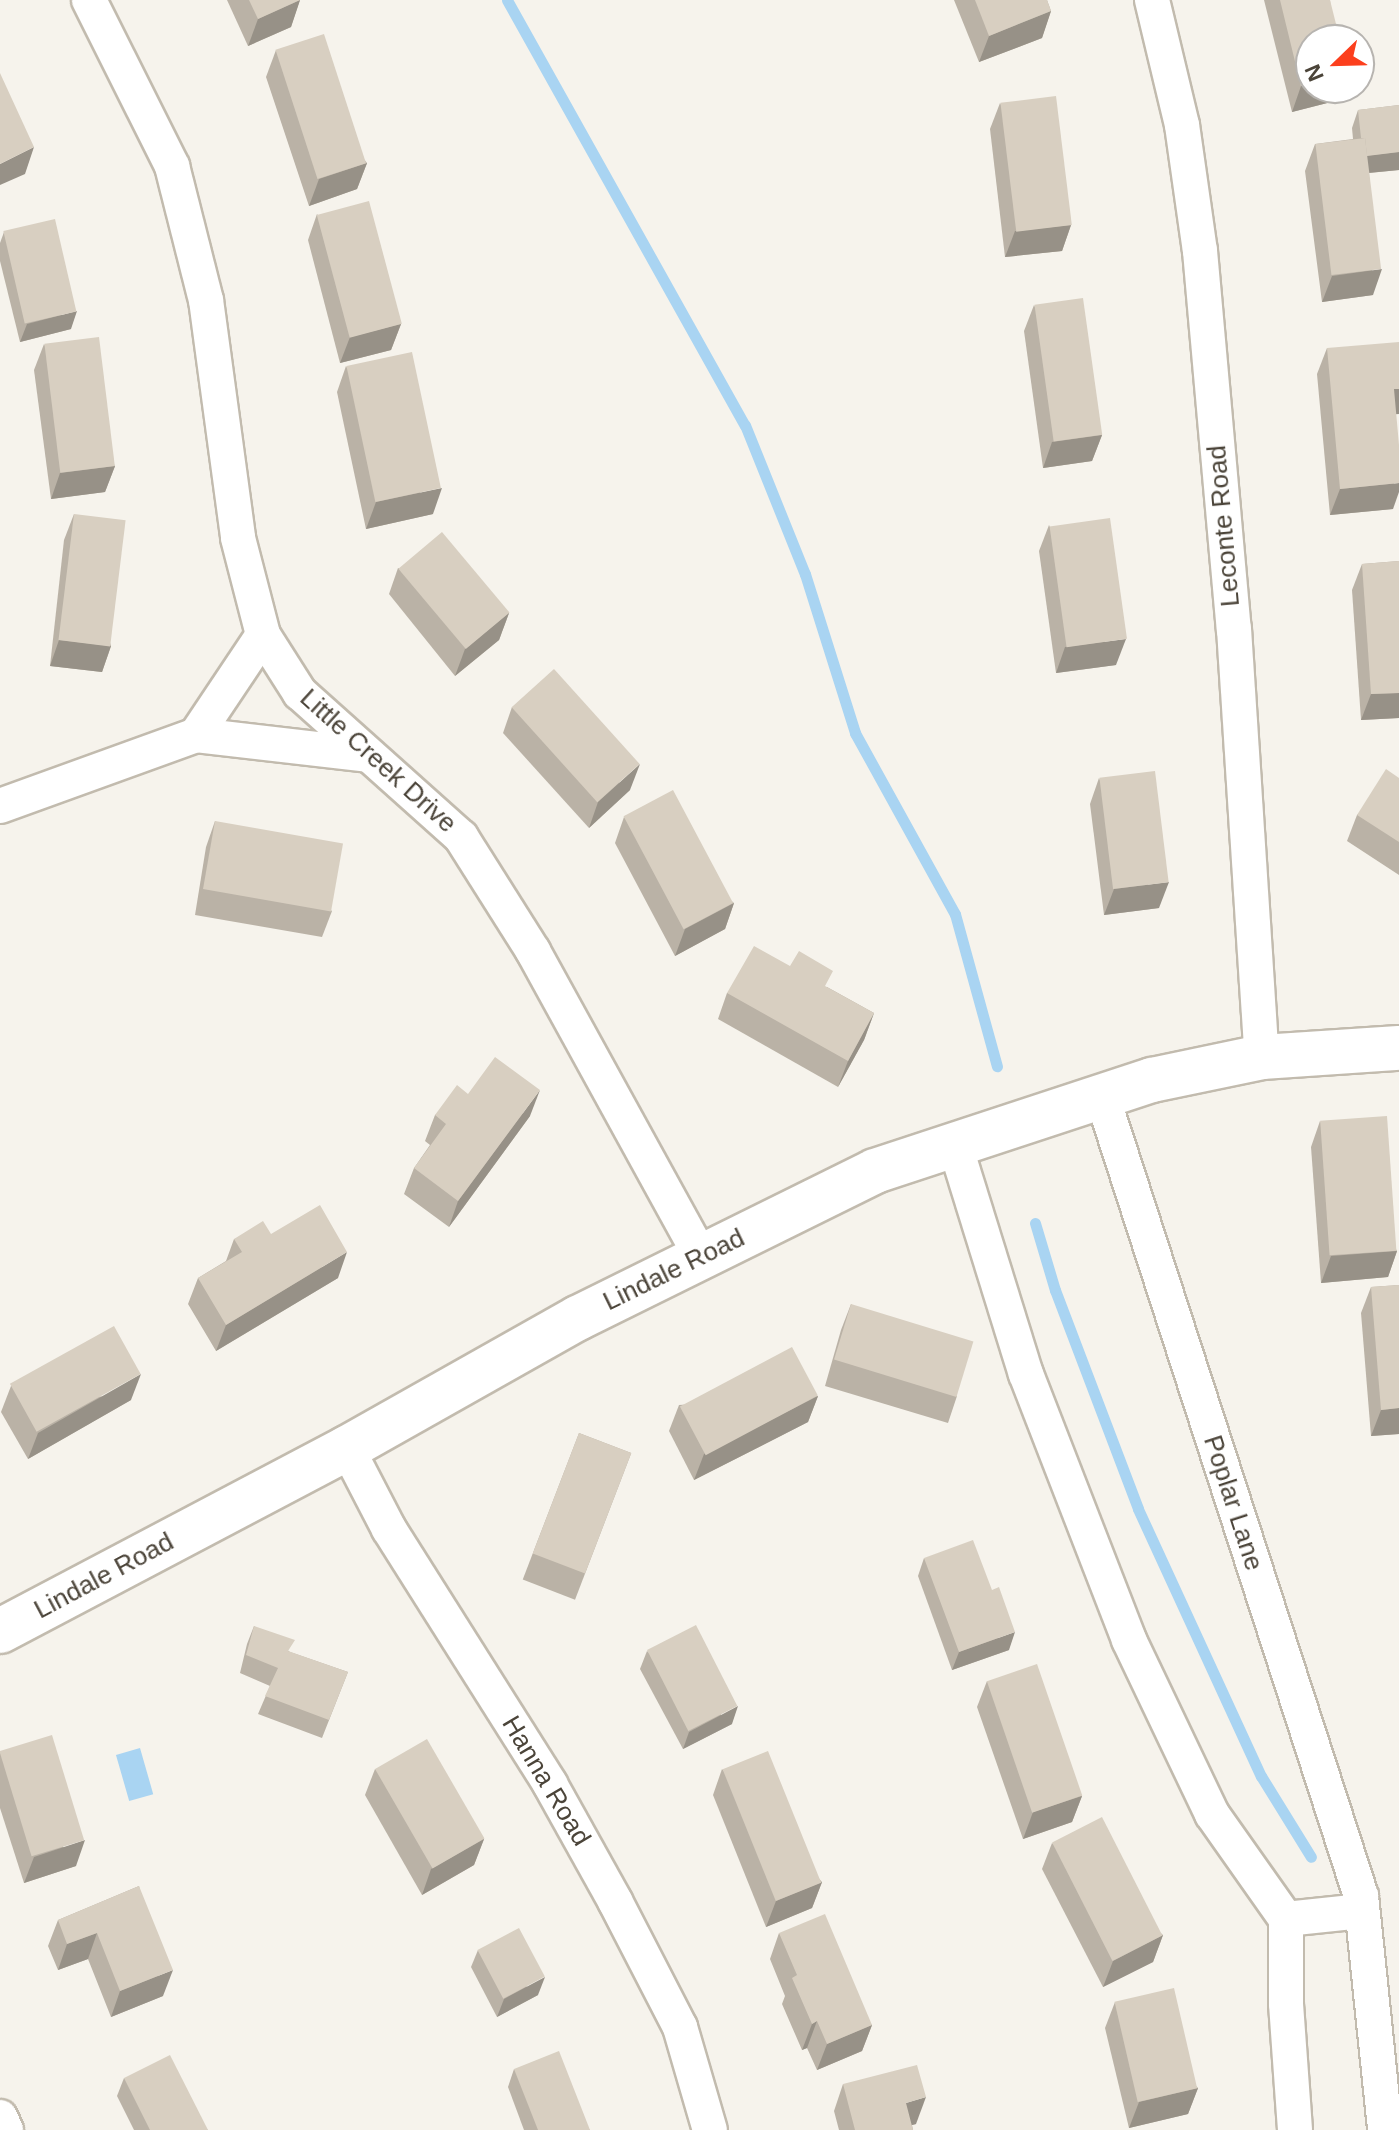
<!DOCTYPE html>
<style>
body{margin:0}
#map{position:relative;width:1399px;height:2130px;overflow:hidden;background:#f6f3ec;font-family:Helvetica,sans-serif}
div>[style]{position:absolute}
.water>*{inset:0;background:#a9d4f2;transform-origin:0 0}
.stream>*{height:11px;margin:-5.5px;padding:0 5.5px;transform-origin:5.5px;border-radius:5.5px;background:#a9d4f2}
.roads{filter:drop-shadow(2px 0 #c2bbae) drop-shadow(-2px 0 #c2bbae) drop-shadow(0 2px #c2bbae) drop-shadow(0 -2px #c2bbae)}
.minor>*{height:34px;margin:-17px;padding:0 17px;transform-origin:17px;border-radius:17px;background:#fff}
.tertiary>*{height:44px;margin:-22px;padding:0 22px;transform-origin:22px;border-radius:22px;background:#fff}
.wall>*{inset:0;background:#bab2a6;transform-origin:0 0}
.shaded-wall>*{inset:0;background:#979187}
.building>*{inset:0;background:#d8cfc1;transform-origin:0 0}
span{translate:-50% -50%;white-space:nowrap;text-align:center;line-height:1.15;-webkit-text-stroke:6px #fff;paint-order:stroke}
.street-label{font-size:26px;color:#4b4439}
.north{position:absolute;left:1295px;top:24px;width:80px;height:80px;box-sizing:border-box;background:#fff;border:2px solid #b7b4b0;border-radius:50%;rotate:247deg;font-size:22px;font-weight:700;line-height:32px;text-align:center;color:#4b4439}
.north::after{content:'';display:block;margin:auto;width:28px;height:36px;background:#fc3f1d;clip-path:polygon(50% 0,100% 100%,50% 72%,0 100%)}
</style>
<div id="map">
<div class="water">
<div style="left:140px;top:1748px;width:48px;height:25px;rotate:74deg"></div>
</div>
<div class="stream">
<div style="left:507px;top:0;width:487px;rotate:60.8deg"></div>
<div style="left:745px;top:425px;width:161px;rotate:68.1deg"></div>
<div style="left:805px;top:574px;width:167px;rotate:72.5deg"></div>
<div style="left:855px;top:733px;width:207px;rotate:61.1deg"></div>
<div style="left:955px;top:914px;width:158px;rotate:74.6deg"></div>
<div style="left:1035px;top:1223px;width:70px;rotate:73.4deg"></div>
<div style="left:1055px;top:1290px;width:234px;rotate:69.2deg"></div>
<div style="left:1138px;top:1509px;width:294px;rotate:65.3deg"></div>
<div style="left:1261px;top:1776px;width:95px;rotate:58.3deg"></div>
</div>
<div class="roads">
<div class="minor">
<div style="left:89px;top:0;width:186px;rotate:63.4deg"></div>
<div style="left:172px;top:166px;width:138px;rotate:75.8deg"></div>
<div style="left:206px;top:300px;width:240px;rotate:82.3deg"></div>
<div style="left:238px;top:538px;width:100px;rotate:75.5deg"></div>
<div style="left:263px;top:635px;width:69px;rotate:57.5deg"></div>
<div style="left:300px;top:693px;width:216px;rotate:41.8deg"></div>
<div style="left:461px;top:837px;width:135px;rotate:57.7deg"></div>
<div style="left:533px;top:951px;width:349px;rotate:61.2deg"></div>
<div style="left:1152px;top:0;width:129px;rotate:76.5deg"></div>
<div style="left:1182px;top:125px;width:127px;rotate:81.9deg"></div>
<div style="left:1200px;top:251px;width:380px;rotate:84.9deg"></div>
<div style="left:1234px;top:629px;width:429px;rotate:86.3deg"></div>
<div style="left:196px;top:735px;width:120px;rotate:-56.2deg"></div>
<div style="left:0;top:806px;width:208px;rotate:-19.9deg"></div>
<div style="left:196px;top:735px;width:173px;rotate:6.6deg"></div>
<div style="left:1102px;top:1096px;width:841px;rotate:72.06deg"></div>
<div style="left:1361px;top:1896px;width:235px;rotate:84.1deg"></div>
<div style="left:955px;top:1145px;width:240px;rotate:72.8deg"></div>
<div style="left:1026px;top:1374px;width:285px;rotate:68.8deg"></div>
<div style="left:1129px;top:1640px;width:193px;rotate:64.5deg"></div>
<div style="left:1212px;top:1814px;width:128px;rotate:54.8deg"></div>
<div style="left:1286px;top:1919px;width:85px;rotate:90deg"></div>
<div style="left:1286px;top:2004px;width:126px;rotate:85.9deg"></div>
<div style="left:347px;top:1448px;width:91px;rotate:62.6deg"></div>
<div style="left:389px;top:1529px;width:302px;rotate:57.7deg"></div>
<div style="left:550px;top:1784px;width:134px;rotate:60.9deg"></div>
<div style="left:615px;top:1901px;width:142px;rotate:62.7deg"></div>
<div style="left:680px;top:2027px;width:107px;rotate:73.8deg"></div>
<div style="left:1286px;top:1919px;width:76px;rotate:-6deg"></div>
<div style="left:0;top:2117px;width:14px;rotate:65deg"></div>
</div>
<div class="tertiary">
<div style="left:0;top:1631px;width:392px;rotate:-27.8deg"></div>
<div style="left:347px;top:1448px;width:265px;rotate:-29.4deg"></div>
<div style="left:578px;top:1318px;width:331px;rotate:-26.3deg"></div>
<div style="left:875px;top:1171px;width:292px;rotate:-18.2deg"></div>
<div style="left:1152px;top:1080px;width:112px;rotate:-11.8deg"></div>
<div style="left:1262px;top:1057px;width:137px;rotate:-3.8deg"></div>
</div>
</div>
<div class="wall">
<div style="clip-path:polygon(227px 0,300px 0,291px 27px,248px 46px)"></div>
<div style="clip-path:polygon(954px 0,1047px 0,1051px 11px,1042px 38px,979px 62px)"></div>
<div style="clip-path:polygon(1264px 0,1330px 0,1339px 100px,1292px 112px)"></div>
<div style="clip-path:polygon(276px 50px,367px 163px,357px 189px,309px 206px,266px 77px)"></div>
<div style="clip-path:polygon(1000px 103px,1071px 225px,1062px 251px,1005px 257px,990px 129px)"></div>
<div style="clip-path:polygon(1399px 105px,1399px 170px,1369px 173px,1373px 295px,1322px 302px,1305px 171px,1315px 144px,1353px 139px,1352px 128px,1358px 110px)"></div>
<div style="clip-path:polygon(317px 214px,401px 324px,391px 350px,340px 363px,308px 240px)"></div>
<div style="clip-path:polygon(4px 232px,71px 329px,20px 342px,0 261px,0 243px)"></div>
<div style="clip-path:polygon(1034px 305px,1102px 435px,1092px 461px,1043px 468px,1024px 331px)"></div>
<div style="clip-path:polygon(44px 344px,115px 466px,105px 492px,51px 499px,34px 370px)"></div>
<div style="clip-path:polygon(1327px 348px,1396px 414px,1393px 509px,1330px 515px,1317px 374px)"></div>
<div style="clip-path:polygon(346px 366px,433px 514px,366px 529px,337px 392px)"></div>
<div style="clip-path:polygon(74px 514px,111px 646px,102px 672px,50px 666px,64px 540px)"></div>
<div style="clip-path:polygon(1049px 525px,1116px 665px,1056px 673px,1039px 551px)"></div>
<div style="clip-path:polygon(1399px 561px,1399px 718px,1361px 720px,1352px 590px,1362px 564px)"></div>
<div style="clip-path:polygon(398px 568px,509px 613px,499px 640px,455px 676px,389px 594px)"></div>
<div style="clip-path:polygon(512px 707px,630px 790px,589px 828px,503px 733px)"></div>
<div style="clip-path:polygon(1099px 778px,1159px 908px,1104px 915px,1090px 804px)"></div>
<div style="clip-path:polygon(1399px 778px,1399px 875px,1347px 841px,1357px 815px)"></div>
<div style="clip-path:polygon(624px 817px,734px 903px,725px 929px,675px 956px,615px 843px)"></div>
<div style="clip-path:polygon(215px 821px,332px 911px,322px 937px,195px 915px,206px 847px)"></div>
<div style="clip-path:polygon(827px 987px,874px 1013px,864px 1040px,838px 1087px,718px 1019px,727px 993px)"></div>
<div style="clip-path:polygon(468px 1094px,530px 1116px,449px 1227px,404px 1194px,414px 1168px,430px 1145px,425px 1141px,435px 1115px)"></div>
<div style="clip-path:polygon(1320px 1121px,1397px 1251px,1388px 1277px,1321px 1283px,1311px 1147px)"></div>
<div style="clip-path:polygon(271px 1234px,338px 1278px,216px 1351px,188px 1304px,198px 1278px,226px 1261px,234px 1239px)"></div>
<div style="clip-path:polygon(1399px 1285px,1399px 1434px,1371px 1436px,1361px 1313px,1371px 1287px)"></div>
<div style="clip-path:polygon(851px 1304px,957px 1396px,948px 1423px,825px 1386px,841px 1330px)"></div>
<div style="clip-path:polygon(11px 1386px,131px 1400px,28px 1459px,1px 1412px)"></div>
<div style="clip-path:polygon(818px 1396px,808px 1422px,694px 1480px,669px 1431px,679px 1405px)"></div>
<div style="left:579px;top:1433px;width:56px;height:157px;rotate:21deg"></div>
<div style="clip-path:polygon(924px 1558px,1009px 1650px,952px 1670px,918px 1576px)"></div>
<div style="clip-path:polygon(254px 1626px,290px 1652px,348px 1672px,322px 1738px,258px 1714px,270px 1686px,240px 1673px,247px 1644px)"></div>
<div style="clip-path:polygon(647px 1651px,732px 1724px,683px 1749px,640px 1669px)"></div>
<div style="clip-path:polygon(987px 1681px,1082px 1796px,1072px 1822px,1023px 1839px,977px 1707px)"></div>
<div style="clip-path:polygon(0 1752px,76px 1866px,24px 1883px,0 1808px)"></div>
<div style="clip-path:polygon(375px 1769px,484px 1839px,474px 1865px,422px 1895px,365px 1795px)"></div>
<div style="clip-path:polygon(722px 1769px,822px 1882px,812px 1908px,766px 1927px,713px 1795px)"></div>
<div style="clip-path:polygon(1052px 1843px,1163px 1935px,1153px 1962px,1103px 1987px,1042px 1869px)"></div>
<div style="clip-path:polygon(139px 1886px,163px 1996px,111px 2017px,88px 1959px,58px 1970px,48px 1946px,58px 1920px)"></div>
<div style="clip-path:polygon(779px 1933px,872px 2025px,862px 2051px,817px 2070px,807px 2048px,802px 2050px,782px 2004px,785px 1996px,770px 1959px)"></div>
<div style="clip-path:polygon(478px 1950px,538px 1995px,497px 2017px,471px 1967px)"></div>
<div style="clip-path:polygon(1115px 2002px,1198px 2088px,1188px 2114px,1129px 2128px,1105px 2028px)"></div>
<div style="clip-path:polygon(514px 2069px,590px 2130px,524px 2130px,508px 2087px)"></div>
<div style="clip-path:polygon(124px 2078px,208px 2130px,134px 2130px,117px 2096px)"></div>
<div style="clip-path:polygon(843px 2084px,916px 2124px,912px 2125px,913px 2130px,839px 2130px,834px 2111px)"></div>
</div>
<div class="shaded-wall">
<div style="clip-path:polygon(300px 0,291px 27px,248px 46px,258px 19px)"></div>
<div style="clip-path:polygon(1051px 11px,1042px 38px,979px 62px,989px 36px)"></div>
<div style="clip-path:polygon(1311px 83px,1311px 88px,1343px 88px,1339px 100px,1292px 112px,1301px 86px)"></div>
<div style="clip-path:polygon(34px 147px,25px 174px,0 185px,0 164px)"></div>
<div style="clip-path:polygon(1399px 152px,1399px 170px,1357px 174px,1364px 156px)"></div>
<div style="clip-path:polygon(367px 163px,357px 189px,309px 206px,319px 179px)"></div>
<div style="clip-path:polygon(1071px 225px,1062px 251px,1005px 257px,1015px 231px)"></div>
<div style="clip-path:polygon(1382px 269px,1373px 295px,1322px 302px,1332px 276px)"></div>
<div style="clip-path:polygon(77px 311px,71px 329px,20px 342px,27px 324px)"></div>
<div style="clip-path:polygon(401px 324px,391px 350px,340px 363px,350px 337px)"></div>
<div style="clip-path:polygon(1394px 389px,1399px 389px,1399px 414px,1385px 415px)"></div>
<div style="clip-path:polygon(1102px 435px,1092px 461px,1043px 468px,1052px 442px)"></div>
<div style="clip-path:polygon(115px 466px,105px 492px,51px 499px,60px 473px)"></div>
<div style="clip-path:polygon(1399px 483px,1399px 492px,1393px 509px,1330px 515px,1340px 489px)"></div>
<div style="clip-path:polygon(442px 488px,433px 514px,366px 529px,376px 502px)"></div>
<div style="clip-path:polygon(509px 613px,499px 640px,455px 676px,465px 649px)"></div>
<div style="clip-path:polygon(1126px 639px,1116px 665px,1056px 673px,1065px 647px)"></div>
<div style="clip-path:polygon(59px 640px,111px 646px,102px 672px,50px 666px)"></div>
<div style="clip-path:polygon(1399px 693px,1399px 718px,1361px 720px,1371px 694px)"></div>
<div style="clip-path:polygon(640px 764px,630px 790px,589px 828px,598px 802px)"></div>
<div style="clip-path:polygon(1169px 882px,1159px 908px,1104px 915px,1114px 889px)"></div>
<div style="clip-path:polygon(734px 903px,725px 929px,675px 956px,685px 929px)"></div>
<div style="clip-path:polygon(874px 1013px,864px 1040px,838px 1087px,848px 1061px)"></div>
<div style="clip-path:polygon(540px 1090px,530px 1116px,449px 1227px,458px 1201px)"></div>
<div style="clip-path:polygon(1397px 1251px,1388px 1277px,1321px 1283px,1331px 1256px)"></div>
<div style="clip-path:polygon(347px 1252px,338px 1278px,216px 1351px,226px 1325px)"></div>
<div style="clip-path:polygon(141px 1374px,131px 1400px,28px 1459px,38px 1433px)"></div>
<div style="clip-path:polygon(818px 1396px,808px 1422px,694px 1480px,704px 1454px)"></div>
<div style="clip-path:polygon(1399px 1408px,1399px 1434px,1371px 1436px,1381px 1410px)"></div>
<div style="clip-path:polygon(1015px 1632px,1009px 1650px,952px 1670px,959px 1652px)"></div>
<div style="clip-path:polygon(738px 1706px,732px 1724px,683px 1749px,689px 1732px)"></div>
<div style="clip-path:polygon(1082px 1796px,1072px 1822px,1023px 1839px,1033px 1812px)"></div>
<div style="clip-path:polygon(484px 1839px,474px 1865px,422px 1895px,431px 1869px)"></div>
<div style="clip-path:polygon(85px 1840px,76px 1866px,24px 1883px,34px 1857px)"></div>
<div style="clip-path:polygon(822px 1882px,812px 1908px,766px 1927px,776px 1901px)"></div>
<div style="clip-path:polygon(97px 1933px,88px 1959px,58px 1970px,67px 1944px)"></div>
<div style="clip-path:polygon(1163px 1935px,1153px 1962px,1103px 1987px,1113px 1961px)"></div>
<div style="clip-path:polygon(173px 1970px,163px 1996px,111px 2017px,120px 1991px)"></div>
<div style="clip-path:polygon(545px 1977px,538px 1995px,497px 2017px,504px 1999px)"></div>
<div style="clip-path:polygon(817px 2021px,807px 2048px,802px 2050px,812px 2024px)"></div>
<div style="clip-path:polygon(872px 2025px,862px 2051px,817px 2070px,827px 2044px)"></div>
<div style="clip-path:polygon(1198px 2088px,1188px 2114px,1129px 2128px,1139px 2102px)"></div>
<div style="clip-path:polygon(926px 2097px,916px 2124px,896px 2129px,906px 2103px)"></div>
</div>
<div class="building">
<div style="clip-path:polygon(249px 0,300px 0,258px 19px)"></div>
<div style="clip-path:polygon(975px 0,1047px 0,1051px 11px,989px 36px)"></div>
<div style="clip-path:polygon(1280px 0,1330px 0,1340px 40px,1311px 40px,1311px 83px,1301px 86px)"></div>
<div style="left:324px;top:34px;width:136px;height:51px;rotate:72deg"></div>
<div style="clip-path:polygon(0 73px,34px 147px,0 164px)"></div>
<div style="left:1056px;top:96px;width:130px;height:56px;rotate:83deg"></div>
<div style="clip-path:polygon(1399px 105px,1399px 152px,1367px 156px,1365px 138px,1361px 138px,1358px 110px)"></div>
<div style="left:1365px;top:138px;width:132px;height:50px;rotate:83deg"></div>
<div style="left:369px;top:201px;width:127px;height:54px;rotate:75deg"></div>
<div style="left:55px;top:219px;width:95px;height:53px;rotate:77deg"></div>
<div style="left:1083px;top:298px;width:138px;height:49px;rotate:82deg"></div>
<div style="left:99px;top:337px;width:130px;height:55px;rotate:83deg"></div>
<div style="clip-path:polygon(1399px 342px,1399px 389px,1394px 389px,1399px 445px,1399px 483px,1340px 489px,1327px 348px)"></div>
<div style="left:412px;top:352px;width:139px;height:67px;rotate:78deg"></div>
<div style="left:74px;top:514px;width:52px;height:127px;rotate:7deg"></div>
<div style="left:1110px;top:518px;width:122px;height:61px;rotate:82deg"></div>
<div style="left:442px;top:532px;width:105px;height:57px;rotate:50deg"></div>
<div style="clip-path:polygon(1399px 561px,1399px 693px,1371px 694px,1362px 564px)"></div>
<div style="left:554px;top:669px;width:128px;height:57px;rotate:48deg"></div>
<div style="clip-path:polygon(1386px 769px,1399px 778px,1399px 842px,1357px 815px)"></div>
<div style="left:1155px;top:771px;width:112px;height:56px;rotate:83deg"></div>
<div style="left:673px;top:790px;width:128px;height:56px;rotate:62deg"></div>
<div style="left:215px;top:821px;width:130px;height:69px;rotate:10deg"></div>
<div style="clip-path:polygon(754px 946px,790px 966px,799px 951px,833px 971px,825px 986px,874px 1013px,848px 1061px,727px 993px)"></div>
<div style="clip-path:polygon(495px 1057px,540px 1090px,458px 1201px,414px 1168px,446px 1124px,435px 1115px,457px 1085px,468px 1094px)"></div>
<div style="left:1387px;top:1116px;width:135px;height:67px;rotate:86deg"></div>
<div style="clip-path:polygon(320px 1205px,347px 1252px,226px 1325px,198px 1278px,242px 1252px,234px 1239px,263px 1221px,271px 1234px)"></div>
<div style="clip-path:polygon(1399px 1285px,1399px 1408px,1381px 1410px,1371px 1287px)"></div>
<div style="left:851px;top:1304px;width:128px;height:58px;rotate:17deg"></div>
<div style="left:114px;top:1326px;width:55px;height:119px;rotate:61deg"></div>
<div style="left:792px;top:1347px;width:55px;height:127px;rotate:62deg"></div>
<div style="left:579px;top:1433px;width:56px;height:129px;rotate:21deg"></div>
<div style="clip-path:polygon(973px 1540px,992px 1590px,999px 1587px,1015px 1632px,959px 1652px,924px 1558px)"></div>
<div style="left:696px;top:1625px;width:91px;height:55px;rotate:63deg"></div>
<div style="clip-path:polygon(254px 1626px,295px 1640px,288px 1651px,348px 1672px,329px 1720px,265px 1696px,278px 1668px,246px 1655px)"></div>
<div style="left:1037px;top:1664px;width:139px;height:53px;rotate:71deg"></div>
<div style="left:52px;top:1735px;width:110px;height:55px;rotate:73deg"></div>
<div style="left:427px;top:1739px;width:115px;height:60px;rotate:60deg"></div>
<div style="left:768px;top:1751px;width:142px;height:49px;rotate:68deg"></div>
<div style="left:1102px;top:1817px;width:133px;height:56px;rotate:63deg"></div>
<div style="clip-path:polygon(139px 1886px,173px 1970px,120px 1991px,97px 1933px,67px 1944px,58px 1920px)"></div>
<div style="clip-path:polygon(825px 1914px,872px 2025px,827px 2044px,817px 2021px,812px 2024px,792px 1978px,797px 1975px,779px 1933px)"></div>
<div style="left:519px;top:1928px;width:55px;height:47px;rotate:62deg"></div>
<div style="left:1174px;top:1988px;width:103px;height:61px;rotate:77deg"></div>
<div style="clip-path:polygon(559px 2051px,590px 2130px,538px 2130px,514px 2069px)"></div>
<div style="clip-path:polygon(170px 2055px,208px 2130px,150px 2130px,124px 2078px)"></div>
<div style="clip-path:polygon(917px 2065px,926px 2097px,906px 2103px,913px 2130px,855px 2130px,843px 2084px)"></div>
</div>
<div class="street-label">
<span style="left:1224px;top:526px;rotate:-95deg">Leconte Road</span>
<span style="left:378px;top:761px;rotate:42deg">Little Creek Drive</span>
<span style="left:674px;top:1270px;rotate:-26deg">Lindale Road</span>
<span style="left:1233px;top:1503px;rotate:72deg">Poplar Lane</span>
<span style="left:104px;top:1576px;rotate:-28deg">Lindale Road</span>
<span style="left:546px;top:1781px;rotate:59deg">Hanna Road</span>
</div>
<div class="north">N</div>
</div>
